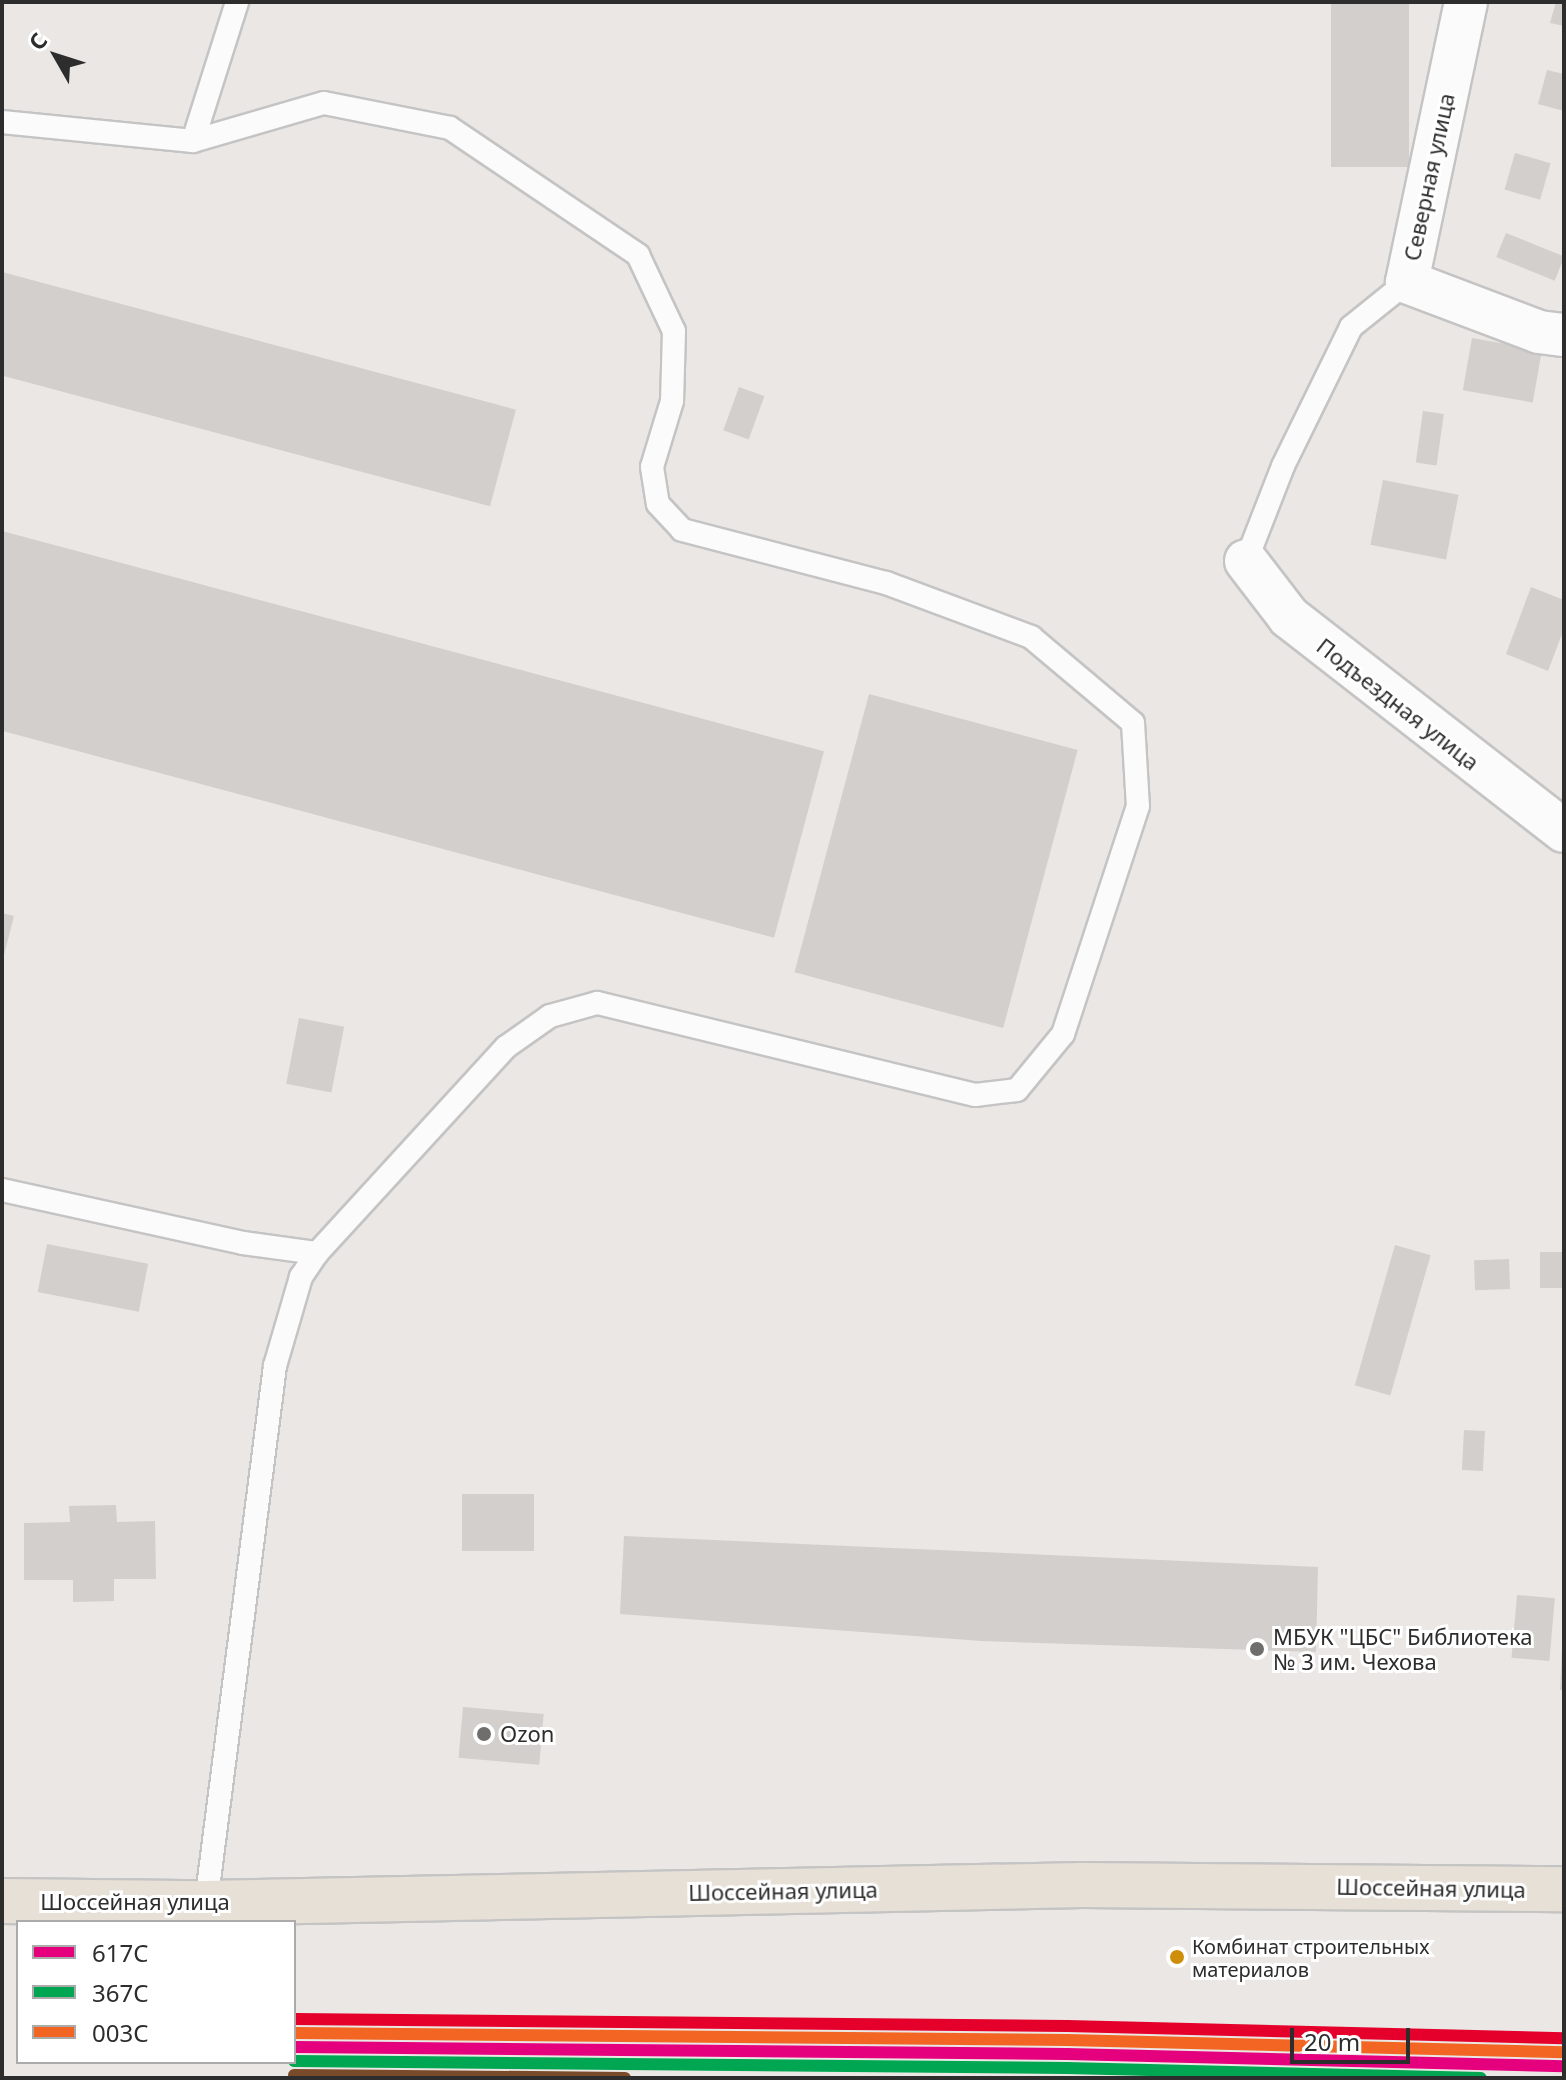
<!DOCTYPE html>
<meta charset="utf-8">
<style>
body{margin:0}
#map{position:relative;width:1566px;height:2080px;overflow:hidden;background:#ebe7e4;font-family:"Noto Sans",sans-serif}
div>[style]{position:absolute}
.building>*{inset:0;background:#d2cfcd;transform-origin:0 0}
.roads{filter:drop-shadow(2px 0 #c5c4c4) drop-shadow(-2px 0 #c5c4c4) drop-shadow(0 2px #c5c4c4) drop-shadow(0 -2px #c5c4c4)}
.service>*{height:22px;margin:-11px;padding:0 11px;transform-origin:11px;border-radius:11px;background:#fcfbfb}
.minor>*{height:42px;margin:-21px;padding:0 21px;transform-origin:21px;border-radius:21px;background:#fcfbfb}
.primary>*{height:44px;margin:-22px;padding:0 22px;transform-origin:22px;border-radius:22px;background:#e7e0d6}
.rail-1>*{height:12px;margin:-6px;padding:0 6px;transform-origin:6px;border-radius:6px;background:#e5007d}
.rail-2>*{height:12px;margin:-6px;padding:0 6px;transform-origin:6px;border-radius:6px;background:#00a651}
.rail-3>*{height:12px;margin:-6px;padding:0 6px;transform-origin:6px;border-radius:6px;background:#f26522}
.rail-4>*{height:12px;margin:-6px;padding:0 6px;transform-origin:6px;border-radius:6px;background:#7a4b2a}
.rail-5>*{height:12px;margin:-6px;padding:0 6px;transform-origin:6px;border-radius:6px;background:#e4002b}
.dots>*{width:22px;height:22px;translate:-50% -50%;box-sizing:border-box;border:4px solid #fff;border-radius:50%}
span{translate:-50% -50%;white-space:nowrap;text-align:center;line-height:1.15;-webkit-text-stroke:6px #fff;paint-order:stroke}
.bus-label{font-size:20px;color:#2d2d2d}
.left{translate:0 -50%;text-align:left}
.street-label{font-size:22px;color:#2d2d2d}
.poi-label{font-size:22px;color:#2d2d2d}
.frame{position:absolute;inset:0;border:4px solid #2d2d2d;pointer-events:none}
.legend{position:absolute;left:16px;top:1920px;width:280px;height:144px;box-sizing:border-box;background:#fff;border:2px solid #ababab;margin:0;padding:10px 14px;list-style:none;font-size:24px;color:#2d2d2d}
.legend li{display:flex;align-items:center;gap:16px;height:40px}
.legend b{width:40px;border:2px solid #ababab}
.north{position:absolute;left:16px;top:16px;width:80px;height:80px;-webkit-text-stroke:6px #fff;paint-order:stroke;rotate:309deg;font-size:22px;font-weight:700;line-height:32px;text-align:center;color:#2d2d2d}
.north::after{content:'';display:block;margin:auto;width:28px;height:36px;background:#2d2d2d;clip-path:polygon(50% 0,100% 100%,50% 72%,0 100%)}
.scale{position:absolute;left:1290px;top:2028px;width:120px;height:36px;box-sizing:border-box;border:4px solid #2d2d2d;border-top:0;padding-left:10px;font-size:24px;line-height:28px;white-space:nowrap;color:#2d2d2d;-webkit-text-stroke:6px #fff;paint-order:stroke}
</style>
<div id="map">
<div class="building">
<div style="left:1331px;top:2px;width:78px;height:165px"></div>
<div style="clip-path:polygon(1556px 2px,1564px 2px,1564px 26px,1550px 23px)"></div>
<div style="clip-path:polygon(1547px 70px,1564px 74px,1564px 111px,1538px 104px)"></div>
<div style="left:1515px;top:153px;width:37px;height:38px;rotate:16deg"></div>
<div style="left:1506px;top:233px;width:63px;height:26px;rotate:22deg"></div>
<div style="left:2px;top:272px;width:532px;height:100px;rotate:15deg"></div>
<div style="left:1472px;top:338px;width:71px;height:53px;rotate:10deg"></div>
<div style="left:739px;top:387px;width:27px;height:46px;rotate:20deg"></div>
<div style="left:1423px;top:411px;width:21px;height:52px;rotate:8deg"></div>
<div style="left:1383px;top:480px;width:77px;height:66px;rotate:11deg"></div>
<div style="left:2px;top:531px;width:851px;height:193px;rotate:15deg"></div>
<div style="clip-path:polygon(1531px 587px,1564px 600px,1564px 629px,1548px 671px,1506px 654px)"></div>
<div style="left:869px;top:694px;width:216px;height:288px;rotate:15deg"></div>
<div style="clip-path:polygon(2px 913px,14px 916px,3px 959px,2px 959px)"></div>
<div style="left:299px;top:1018px;width:46px;height:67px;rotate:11deg"></div>
<div style="left:47px;top:1244px;width:103px;height:49px;rotate:11deg"></div>
<div style="left:1395px;top:1245px;width:37px;height:146px;rotate:16deg"></div>
<div style="left:1564px;top:1252px;width:36px;height:24px;rotate:90deg"></div>
<div style="left:1509px;top:1259px;width:30px;height:35px;rotate:88deg"></div>
<div style="left:1464px;top:1430px;width:21px;height:40px;rotate:3deg"></div>
<div style="left:534px;top:1494px;width:57px;height:72px;rotate:90deg"></div>
<div style="clip-path:polygon(116px 1505px,117px 1522px,155px 1521px,156px 1579px,114px 1579px,114px 1601px,73px 1602px,73px 1580px,24px 1580px,24px 1523px,70px 1522px,69px 1506px)"></div>
<div style="clip-path:polygon(624px 1536px,1318px 1567px,1316px 1652px,981px 1641px,620px 1614px)"></div>
<div style="left:1517px;top:1595px;width:38px;height:63px;rotate:5deg"></div>
<div style="clip-path:polygon(1562px 1648px,1564px 1648px,1564px 1690px,1560px 1690px)"></div>
<div style="left:463px;top:1707px;width:81px;height:51px;rotate:5deg"></div>
</div>
<div class="roads">
<div class="service">
<div style="left:2px;top:122px;width:192px;rotate:5.7deg"></div>
<div style="left:193px;top:141px;width:136px;rotate:-16.2deg"></div>
<div style="left:324px;top:103px;width:128px;rotate:11.2deg"></div>
<div style="left:450px;top:128px;width:227px;rotate:34deg"></div>
<div style="left:638px;top:255px;width:84px;rotate:64.7deg"></div>
<div style="left:674px;top:331px;width:70px;rotate:91.6deg"></div>
<div style="left:672px;top:401px;width:69px;rotate:106.9deg"></div>
<div style="left:652px;top:467px;width:37px;rotate:81deg"></div>
<div style="left:658px;top:504px;width:35px;rotate:47deg"></div>
<div style="left:682px;top:530px;width:211px;rotate:14.6deg"></div>
<div style="left:886px;top:583px;width:155px;rotate:20.4deg"></div>
<div style="left:1031px;top:637px;width:133px;rotate:40.1deg"></div>
<div style="left:1133px;top:723px;width:83px;rotate:86.6deg"></div>
<div style="left:1138px;top:806px;width:240px;rotate:108.2deg"></div>
<div style="left:1063px;top:1034px;width:72px;rotate:129.4deg"></div>
<div style="left:1017px;top:1090px;width:42px;rotate:173.2deg"></div>
<div style="left:975px;top:1095px;width:389px;rotate:-166.3deg"></div>
<div style="left:597px;top:1003px;width:49px;rotate:164.5deg"></div>
<div style="left:550px;top:1016px;width:54px;rotate:144.8deg"></div>
<div style="left:506px;top:1047px;width:280px;rotate:132.5deg"></div>
<div style="left:317px;top:1253px;width:29px;rotate:124deg"></div>
<div style="left:301px;top:1277px;width:93px;rotate:106.3deg"></div>
<div style="left:275px;top:1366px;width:541px;rotate:97.32deg"></div>
<div style="left:193px;top:141px;width:146px;rotate:-72.4deg"></div>
<div style="left:1246px;top:561px;width:102px;rotate:-68.7deg"></div>
<div style="left:1283px;top:466px;width:155px;rotate:-63.9deg"></div>
<div style="left:1351px;top:327px;width:72px;rotate:-38.8deg"></div>
<div style="left:2px;top:1190px;width:247px;rotate:12.4deg"></div>
<div style="left:243px;top:1243px;width:75px;rotate:7.7deg"></div>
</div>
<div class="minor">
<div style="left:1466px;top:2px;width:286px;rotate:101.9deg"></div>
<div style="left:1407px;top:282px;width:141px;rotate:20.7deg"></div>
<div style="left:1539px;top:332px;width:25px;rotate:7deg"></div>
<div style="left:1246px;top:561px;width:71px;rotate:52.5deg"></div>
<div style="left:1289px;top:617px;width:348px;rotate:37.9deg"></div>
</div>
<div class="primary">
<div style="left:2px;top:1901px;width:204px;rotate:0.6deg"></div>
<div style="left:206px;top:1903px;width:877px;rotate:-1.18deg"></div>
<div style="left:1083px;top:1885px;width:481px;rotate:0.5deg"></div>
</div>
</div>
<div class="rail-1">
<div style="left:294px;top:2047px;width:773px;rotate:0.52deg"></div>
<div style="left:1067px;top:2054px;width:497px;rotate:1.4deg"></div>
</div>
<div class="rail-2">
<div style="left:294px;top:2061px;width:773px;rotate:0.52deg"></div>
<div style="left:1067px;top:2068px;width:414px;rotate:1.4deg"></div>
</div>
<div class="rail-3">
<div style="left:294px;top:2033px;width:773px;rotate:0.52deg"></div>
<div style="left:1067px;top:2040px;width:497px;rotate:1.4deg"></div>
</div>
<div class="rail-4">
<div style="left:294px;top:2075px;width:331px;rotate:0.5deg"></div>
</div>
<div class="rail-5">
<div style="left:294px;top:2019px;width:773px;rotate:0.52deg"></div>
<div style="left:1067px;top:2026px;width:497px;rotate:1.4deg"></div>
</div>
<div class="dots">
<div style="left:1257px;top:1649px;background:#706e6d"></div>
<div style="left:484px;top:1734px;background:#706e6d"></div>
<div style="left:1177px;top:1957px;background:#cf8e09"></div>
</div>
<div class="bus-label">
<span class="left" style="left:1192px;top:1958px">Комбинат строительных<br>материалов</span>
</div>
<div class="street-label">
<span style="left:1429px;top:177px;rotate:-78deg">Северная улица</span>
<span style="left:1398px;top:704px;rotate:38deg">Подъездная улица</span>
<span style="left:1431px;top:1888px;rotate:1deg">Шоссейная улица</span>
<span style="left:783px;top:1891px;rotate:-1deg">Шоссейная улица</span>
<span style="left:135px;top:1902px">Шоссейная улица</span>
</div>
<div class="poi-label">
<span class="left" style="left:1273px;top:1649px">МБУК "ЦБС" Библиотека<br>№ 3 им. Чехова</span>
<span class="left" style="left:500px;top:1734px">Ozon</span>
</div>
<div class="frame"></div>
<ul class="legend">
<li><b style="height:10px;background:#e5007d"></b>617C</li>
<li><b style="height:10px;background:#00a651"></b>367С</li>
<li><b style="height:10px;background:#f26522"></b>003С</li>
</ul>
<div class="north">С</div>
<div class="scale">20 m</div>
</div>
